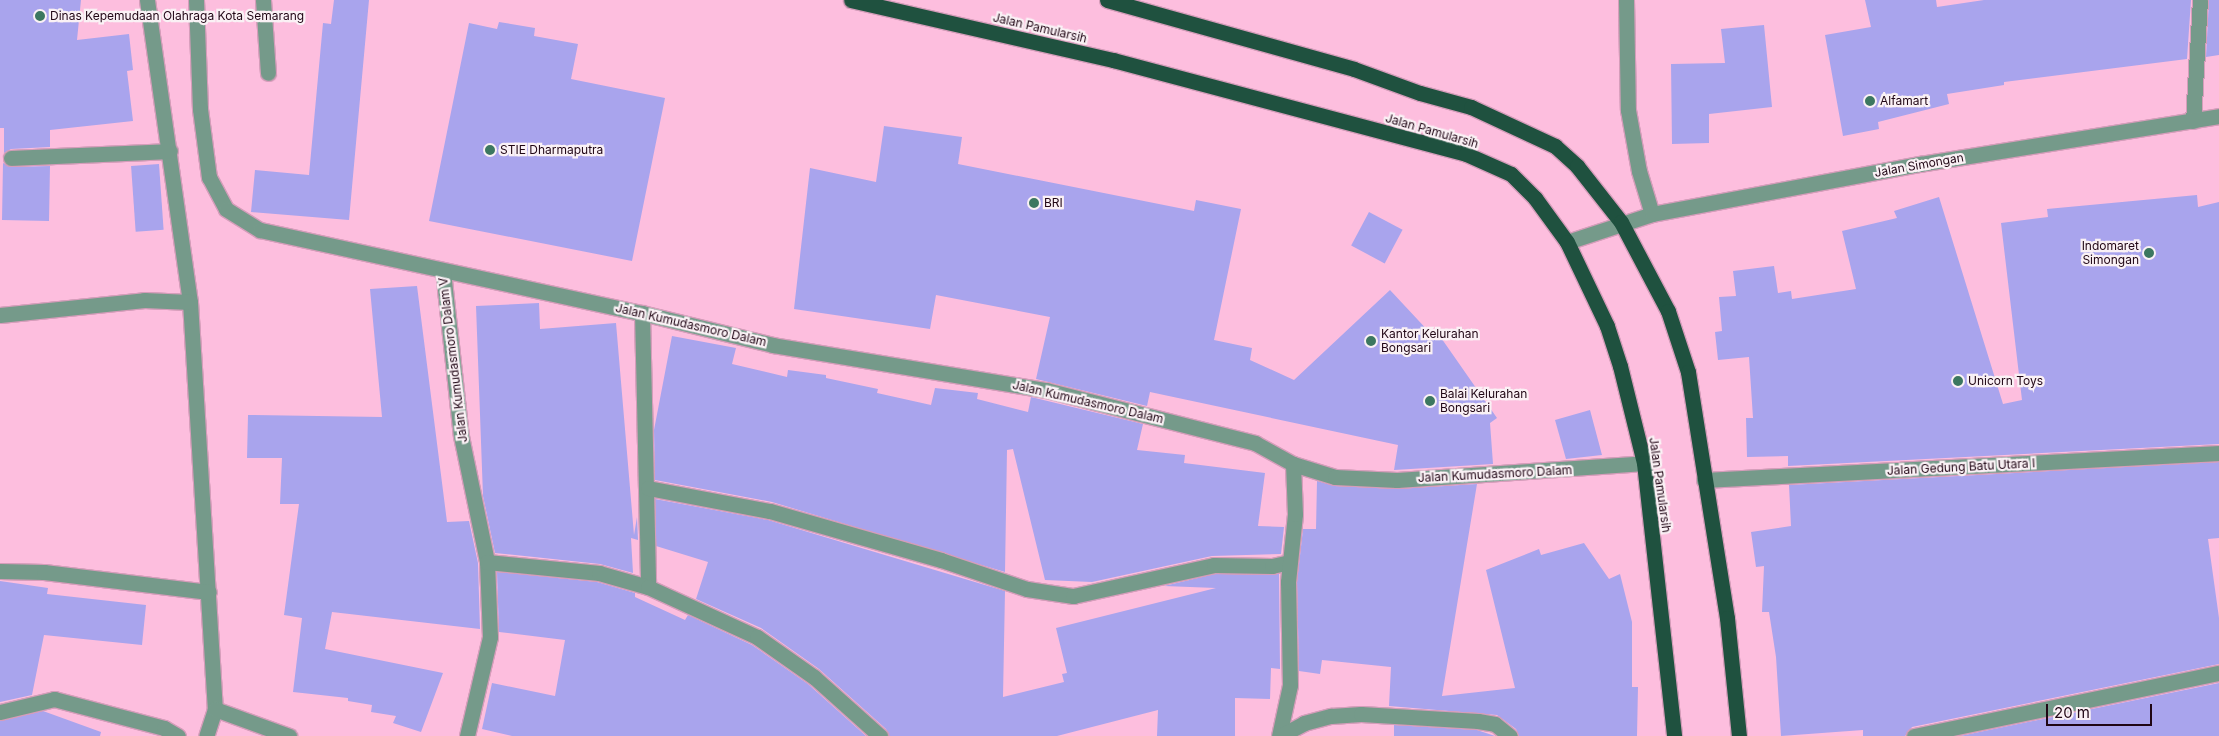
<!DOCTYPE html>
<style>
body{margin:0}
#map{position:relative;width:2219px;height:736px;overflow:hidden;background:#fdbede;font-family:Inter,sans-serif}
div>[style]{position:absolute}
.building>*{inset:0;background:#a9a4ed;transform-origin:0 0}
.roads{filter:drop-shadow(1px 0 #d59dba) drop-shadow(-1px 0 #d59dba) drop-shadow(0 1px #d59dba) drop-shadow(0 -1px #d59dba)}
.minor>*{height:15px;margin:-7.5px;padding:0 7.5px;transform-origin:7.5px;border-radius:7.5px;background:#759a8a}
.highway>*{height:15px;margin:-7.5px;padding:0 7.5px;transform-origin:7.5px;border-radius:7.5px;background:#1f513f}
.dots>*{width:14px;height:14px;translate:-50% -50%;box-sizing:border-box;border:2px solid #faf1f5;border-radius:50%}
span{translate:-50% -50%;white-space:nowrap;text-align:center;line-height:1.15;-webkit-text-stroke:4.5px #faf1f5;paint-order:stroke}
.poi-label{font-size:12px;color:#200615}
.left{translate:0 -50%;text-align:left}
.right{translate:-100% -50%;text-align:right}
.street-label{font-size:12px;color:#200615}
.scale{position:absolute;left:2046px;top:704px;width:106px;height:22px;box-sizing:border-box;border:2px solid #200615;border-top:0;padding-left:6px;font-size:15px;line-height:18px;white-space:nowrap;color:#200615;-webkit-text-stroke:4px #faf1f5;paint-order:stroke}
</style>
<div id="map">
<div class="building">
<div style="clip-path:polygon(0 0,81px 0,77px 40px,129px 34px,133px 70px,127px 71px,133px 121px,50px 130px,50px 147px,11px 149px,4px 153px,4px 128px,0 128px)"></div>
<div style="clip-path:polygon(334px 0,369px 0,349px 220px,251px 212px,255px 170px,309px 175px,323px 23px,331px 24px)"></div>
<div style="clip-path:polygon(1865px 0,1936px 0,1937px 7px,1984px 0,2191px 0,2187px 59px,2004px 82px,2004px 85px,1947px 94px,1949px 104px,1878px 122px,1879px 129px,1843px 136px,1825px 35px,1871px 27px)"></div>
<div style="clip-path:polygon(2209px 0,2219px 0,2219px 55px,2206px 57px)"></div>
<div style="clip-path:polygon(499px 22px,535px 28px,534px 36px,578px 44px,571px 79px,665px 98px,632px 261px,429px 221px,469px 23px,497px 29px)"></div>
<div style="clip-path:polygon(1764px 25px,1772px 107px,1709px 114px,1709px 143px,1672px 144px,1671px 64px,1725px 63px,1721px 29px)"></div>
<div style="clip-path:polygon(884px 126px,962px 137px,958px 164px,1194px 211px,1196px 200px,1241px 209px,1214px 340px,1252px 348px,1250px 360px,1294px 380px,1390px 290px,1432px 335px,1437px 332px,1497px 418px,1490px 423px,1493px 464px,1394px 470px,1398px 445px,1150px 392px,1147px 406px,1036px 379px,1050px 317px,936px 295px,930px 329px,794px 309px,810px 168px,876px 182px)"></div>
<div style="clip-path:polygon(3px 163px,11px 167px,50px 166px,49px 221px,2px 220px)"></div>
<div style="left:159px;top:164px;width:66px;height:28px;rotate:86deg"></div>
<div style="clip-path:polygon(2197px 195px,2198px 207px,2219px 202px,2219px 444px,1788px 466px,1788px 456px,1747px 457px,1746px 418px,1753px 418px,1749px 357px,1718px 360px,1715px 332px,1722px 331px,1719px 297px,1736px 296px,1733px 271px,1774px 266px,1778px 293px,1791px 291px,1792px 299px,1856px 289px,1842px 231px,1897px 218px,1894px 211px,1939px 197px,2003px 404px,2022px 400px,2001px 223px,2048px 217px,2047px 209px)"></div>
<div style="left:1369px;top:212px;width:38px;height:38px;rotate:28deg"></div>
<div style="clip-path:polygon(417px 286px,447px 522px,469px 521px,478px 563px,480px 629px,332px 612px,325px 649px,443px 673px,421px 732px,393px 723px,396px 716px,371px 712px,372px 705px,348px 701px,348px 698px,293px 692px,302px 618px,284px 615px,299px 504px,280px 504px,282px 458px,247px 458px,248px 415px,382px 417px,370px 289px)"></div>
<div style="clip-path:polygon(539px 303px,540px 329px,616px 323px,634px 535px,637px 517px,638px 540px,631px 538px,633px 573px,600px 564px,495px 553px,483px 496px,476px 306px)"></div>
<div style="clip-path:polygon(672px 336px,736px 348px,732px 364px,787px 377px,788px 370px,826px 375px,826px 378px,878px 389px,877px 393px,931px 405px,935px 388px,978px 393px,977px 399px,1028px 412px,1031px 397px,1143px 424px,1137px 450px,1185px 455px,1184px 463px,1265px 473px,1258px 526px,1284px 527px,1281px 554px,1212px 556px,1092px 582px,1045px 580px,1013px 449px,1007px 450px,1005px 572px,772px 502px,655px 480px,654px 430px)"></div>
<div style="clip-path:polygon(1590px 410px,1602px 455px,1566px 459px,1555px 420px)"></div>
<div style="clip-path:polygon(2219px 462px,2219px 538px,2208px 539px,2219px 618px,2219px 664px,1912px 727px,1905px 736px,1863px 736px,1863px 730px,1781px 736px,1776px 657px,1769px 612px,1762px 612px,1764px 566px,1756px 567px,1751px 532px,1791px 526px,1789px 485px)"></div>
<div style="clip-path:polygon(1317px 481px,1335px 486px,1397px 489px,1477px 484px,1442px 696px,1515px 688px,1486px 570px,1539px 549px,1541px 555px,1584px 543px,1609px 579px,1620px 574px,1632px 622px,1632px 687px,1638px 687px,1637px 736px,1519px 736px,1516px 729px,1497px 715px,1389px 706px,1391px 667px,1322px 660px,1320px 674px,1299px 671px,1297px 582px,1303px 529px,1316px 529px)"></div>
<div style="clip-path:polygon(655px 499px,768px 520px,1005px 591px,1003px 697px,1064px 682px,1062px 674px,1067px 673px,1056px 628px,1216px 588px,1164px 586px,1215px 574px,1279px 574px,1280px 669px,1271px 668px,1270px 699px,1235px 698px,1235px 736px,1157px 736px,1158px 710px,1057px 736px,889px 736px,886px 729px,819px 669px,761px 628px,696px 599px,708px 562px,656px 546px)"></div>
<div style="clip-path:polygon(497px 572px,597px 582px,635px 593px,635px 597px,685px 620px,688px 615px,752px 645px,808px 684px,866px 736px,512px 736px,482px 729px,492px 683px,555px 696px,565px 640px,499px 632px)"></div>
<div style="clip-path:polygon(0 581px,48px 588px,47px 594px,146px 605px,142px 645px,44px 635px,32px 695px,0 702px)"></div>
<div style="clip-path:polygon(2219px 683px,2219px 736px,1960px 736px)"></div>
<div style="clip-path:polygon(43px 711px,101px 732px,100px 736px,0 736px,0 721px)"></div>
<div style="clip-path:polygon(1394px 725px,1477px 730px,1495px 736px,1394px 736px)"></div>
</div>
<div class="roads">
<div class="minor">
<div style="left:147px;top:0;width:305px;rotate:81.9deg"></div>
<div style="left:190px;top:302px;width:408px;rotate:86.5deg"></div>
<div style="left:215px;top:709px;width:28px;rotate:108deg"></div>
<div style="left:196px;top:0;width:109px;rotate:87.9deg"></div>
<div style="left:200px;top:109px;width:69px;rotate:82.5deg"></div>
<div style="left:209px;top:177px;width:36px;rotate:62deg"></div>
<div style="left:226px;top:209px;width:40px;rotate:32deg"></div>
<div style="left:260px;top:230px;width:391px;rotate:12.3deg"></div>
<div style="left:642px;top:313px;width:135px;rotate:13.7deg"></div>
<div style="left:773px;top:345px;width:277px;rotate:9.4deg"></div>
<div style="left:1046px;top:390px;width:216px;rotate:14.2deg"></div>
<div style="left:1255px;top:443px;width:43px;rotate:28.9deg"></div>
<div style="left:1293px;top:464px;width:44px;rotate:17.2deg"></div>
<div style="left:1335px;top:477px;width:62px;rotate:2.8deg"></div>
<div style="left:1397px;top:480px;width:248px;rotate:-3.9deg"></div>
<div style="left:263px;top:0;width:73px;rotate:86.1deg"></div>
<div style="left:1626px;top:0;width:110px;rotate:89deg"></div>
<div style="left:1628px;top:110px;width:62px;rotate:79.8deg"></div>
<div style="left:1639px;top:171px;width:45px;rotate:73.2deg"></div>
<div style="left:2193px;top:121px;width:121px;rotate:-86.7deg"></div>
<div style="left:11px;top:158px;width:159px;rotate:-2.5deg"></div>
<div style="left:1567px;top:242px;width:89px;rotate:-18.2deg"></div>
<div style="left:1652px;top:214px;width:273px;rotate:-10.6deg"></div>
<div style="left:1920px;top:164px;width:303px;rotate:-9.1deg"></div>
<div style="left:443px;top:271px;width:166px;rotate:83.8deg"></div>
<div style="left:461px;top:436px;width:129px;rotate:78.3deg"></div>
<div style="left:487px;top:562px;width:75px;rotate:87.7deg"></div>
<div style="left:490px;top:637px;width:102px;rotate:103.1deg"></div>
<div style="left:642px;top:313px;width:274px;rotate:88.7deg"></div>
<div style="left:0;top:315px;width:145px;rotate:-5.9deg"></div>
<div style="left:144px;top:300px;width:46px;rotate:2.5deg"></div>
<div style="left:1704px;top:480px;width:516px;rotate:-3deg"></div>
<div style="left:648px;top:488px;width:124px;rotate:10.7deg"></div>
<div style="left:770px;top:511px;width:178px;rotate:16deg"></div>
<div style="left:941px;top:560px;width:91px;rotate:18.6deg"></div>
<div style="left:1027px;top:589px;width:47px;rotate:8.7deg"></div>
<div style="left:1073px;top:596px;width:144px;rotate:-12.4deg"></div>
<div style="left:1214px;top:565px;width:58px;rotate:1deg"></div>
<div style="left:1272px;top:566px;width:18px;rotate:-13deg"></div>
<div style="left:487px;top:562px;width:113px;rotate:5.6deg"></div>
<div style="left:599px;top:573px;width:51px;rotate:15.9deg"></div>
<div style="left:648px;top:587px;width:120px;rotate:24.6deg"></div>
<div style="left:757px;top:637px;width:70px;rotate:35.1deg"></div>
<div style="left:814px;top:677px;width:89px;rotate:41.8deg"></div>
<div style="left:0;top:571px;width:44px;rotate:1.3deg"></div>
<div style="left:44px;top:572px;width:166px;rotate:6.9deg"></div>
<div style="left:215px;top:709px;width:79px;rotate:20deg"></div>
<div style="left:0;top:712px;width:56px;rotate:-13.5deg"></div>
<div style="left:54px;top:699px;width:114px;rotate:14.8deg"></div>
<div style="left:164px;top:728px;width:16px;rotate:30deg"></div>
<div style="left:1279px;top:736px;width:52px;rotate:-77.8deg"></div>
<div style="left:1290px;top:685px;width:103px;rotate:-91.1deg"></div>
<div style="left:1288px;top:582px;width:68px;rotate:-84.1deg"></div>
<div style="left:1295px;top:514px;width:50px;rotate:-92.3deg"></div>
<div style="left:1280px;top:736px;width:27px;rotate:-28deg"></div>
<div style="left:1304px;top:723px;width:28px;rotate:-15deg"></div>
<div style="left:1331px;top:716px;width:30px;rotate:-4deg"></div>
<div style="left:1361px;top:714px;width:117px;rotate:3.4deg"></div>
<div style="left:1478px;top:721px;width:17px;rotate:10deg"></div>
<div style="left:1495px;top:724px;width:19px;rotate:39deg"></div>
<div style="left:1914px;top:736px;width:311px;rotate:-11.7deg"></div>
</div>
<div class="highway">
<div style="left:851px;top:0;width:269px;rotate:12.9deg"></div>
<div style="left:1113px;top:60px;width:365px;rotate:14.9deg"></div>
<div style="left:1466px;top:154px;width:49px;rotate:24deg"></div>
<div style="left:1511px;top:174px;width:34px;rotate:45deg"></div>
<div style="left:1535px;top:198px;width:54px;rotate:54deg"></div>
<div style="left:1567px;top:242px;width:93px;rotate:64.5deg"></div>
<div style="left:1607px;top:326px;width:42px;rotate:72deg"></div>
<div style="left:1620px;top:366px;width:100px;rotate:76.1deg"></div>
<div style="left:1644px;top:463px;width:275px;rotate:83.7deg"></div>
<div style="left:1107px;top:0;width:256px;rotate:15.6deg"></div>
<div style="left:1354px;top:69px;width:70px;rotate:20deg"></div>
<div style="left:1420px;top:93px;width:53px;rotate:15.4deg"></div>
<div style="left:1471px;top:107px;width:93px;rotate:24.9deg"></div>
<div style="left:1555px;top:146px;width:30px;rotate:42deg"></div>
<div style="left:1577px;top:166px;width:71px;rotate:51.8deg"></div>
<div style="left:1621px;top:222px;width:101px;rotate:62.2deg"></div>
<div style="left:1668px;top:311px;width:64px;rotate:71.8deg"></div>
<div style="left:1688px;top:372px;width:249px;rotate:81deg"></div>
<div style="left:1727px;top:618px;width:119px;rotate:84.2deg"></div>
</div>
</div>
<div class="dots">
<div style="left:40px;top:16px;background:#3c7760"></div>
<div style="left:1870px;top:101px;background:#3c7760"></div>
<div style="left:490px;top:150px;background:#3c7760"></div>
<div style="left:1034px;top:203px;background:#3c7760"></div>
<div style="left:2149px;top:253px;background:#3c7760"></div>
<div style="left:1371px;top:341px;background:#3c7760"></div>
<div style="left:1958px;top:381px;background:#3c7760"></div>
<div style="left:1430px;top:401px;background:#3c7760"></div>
</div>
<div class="poi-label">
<span class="left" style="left:50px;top:16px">Dinas Kepemudaan Olahraga Kota Semarang</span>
<span class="left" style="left:1880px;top:101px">Alfamart</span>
<span class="left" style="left:500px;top:150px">STIE Dharmaputra</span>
<span class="left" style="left:1044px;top:203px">BRI</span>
<span class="right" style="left:2139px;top:253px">Indomaret<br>Simongan</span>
<span class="left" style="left:1381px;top:341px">Kantor Kelurahan<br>Bongsari</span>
<span class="left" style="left:1968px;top:381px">Unicorn Toys</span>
<span class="left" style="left:1440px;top:401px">Balai Kelurahan<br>Bongsari</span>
</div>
<div class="street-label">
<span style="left:1040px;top:28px;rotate:13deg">Jalan Pamularsih</span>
<span style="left:1432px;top:131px;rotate:16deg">Jalan Pamularsih</span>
<span style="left:1919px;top:165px;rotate:-10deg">Jalan Simongan</span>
<span style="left:691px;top:325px;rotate:13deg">Jalan Kumudasmoro Dalam</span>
<span style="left:453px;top:360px;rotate:-97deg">Jalan Kumudasmoro Dalam V</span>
<span style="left:1088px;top:402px;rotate:13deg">Jalan Kumudasmoro Dalam</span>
<span style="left:1961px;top:467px;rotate:-3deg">Jalan Gedung Batu Utara I</span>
<span style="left:1495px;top:474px;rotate:-3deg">Jalan Kumudasmoro Dalam</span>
<span style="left:1660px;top:485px;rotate:82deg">Jalan Pamularsih</span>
</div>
<div class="scale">20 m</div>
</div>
